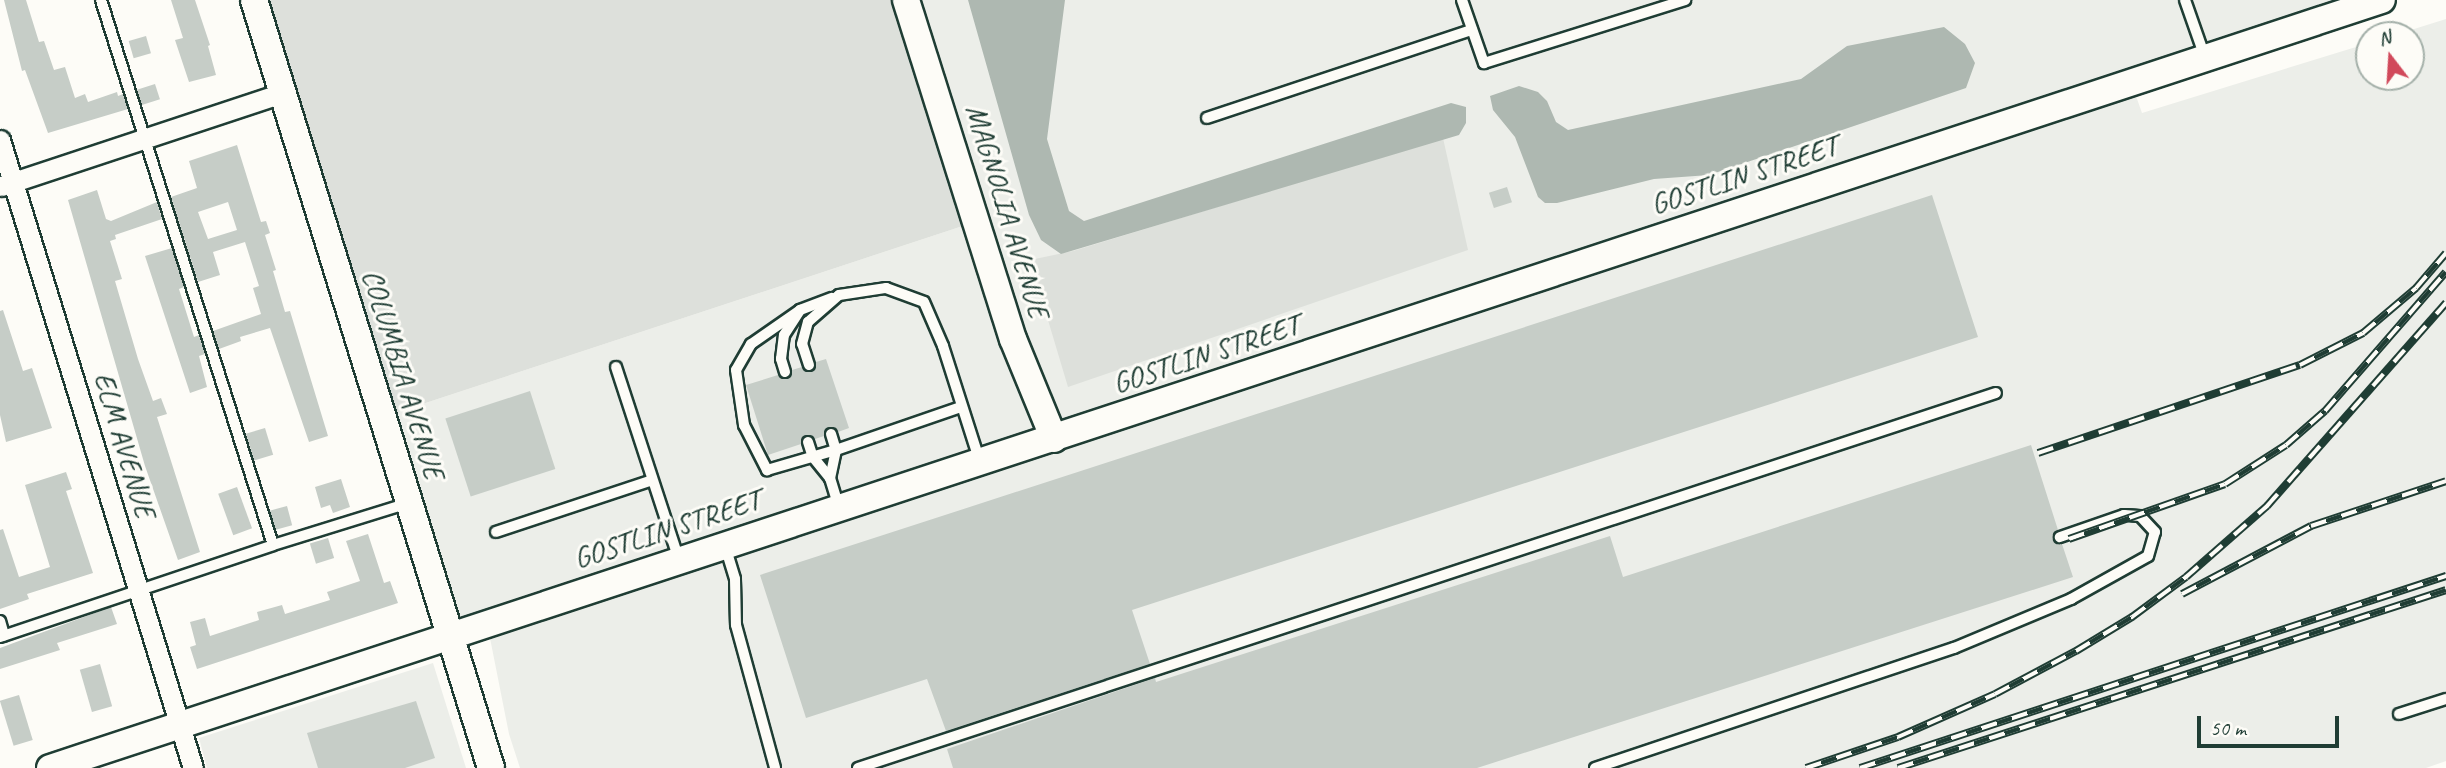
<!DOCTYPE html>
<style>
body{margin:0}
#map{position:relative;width:2446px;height:768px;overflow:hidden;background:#fdfcf7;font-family:Caveat,sans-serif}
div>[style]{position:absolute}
.built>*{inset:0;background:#eceee9}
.green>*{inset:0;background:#dde0db}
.water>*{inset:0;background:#aeb8b1}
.building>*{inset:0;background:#c6cdc7;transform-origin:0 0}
.roads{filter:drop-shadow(2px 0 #1f3d34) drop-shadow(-2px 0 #1f3d34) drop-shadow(0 2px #1f3d34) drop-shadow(0 -2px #1f3d34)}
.lane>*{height:10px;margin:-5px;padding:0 5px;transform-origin:5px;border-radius:5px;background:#fdfcf7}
.street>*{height:19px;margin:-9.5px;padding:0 9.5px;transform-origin:9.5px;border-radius:9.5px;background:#fdfcf7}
.secondary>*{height:26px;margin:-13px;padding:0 13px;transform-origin:13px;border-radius:13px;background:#fdfcf7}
.rail>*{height:8px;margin-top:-4px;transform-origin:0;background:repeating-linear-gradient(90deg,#fdfcf7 0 16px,#1f3d34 0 32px);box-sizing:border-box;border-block:2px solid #1f3d34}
span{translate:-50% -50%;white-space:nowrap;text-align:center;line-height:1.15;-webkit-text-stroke:6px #fdfcf7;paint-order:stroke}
.street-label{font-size:30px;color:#1f3d34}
.north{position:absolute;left:2355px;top:21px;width:70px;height:70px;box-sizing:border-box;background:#fdfcf7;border:2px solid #a4b0a9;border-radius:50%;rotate:343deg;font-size:19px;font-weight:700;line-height:28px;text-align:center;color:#1f3d34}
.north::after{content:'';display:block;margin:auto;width:24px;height:32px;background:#d1495b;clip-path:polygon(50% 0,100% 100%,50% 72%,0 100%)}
.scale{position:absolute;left:2197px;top:716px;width:142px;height:32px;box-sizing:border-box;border:4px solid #1f3d34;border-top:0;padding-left:9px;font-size:21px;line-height:24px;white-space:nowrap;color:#1f3d34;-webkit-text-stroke:5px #fdfcf7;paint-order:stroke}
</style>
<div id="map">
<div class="built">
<div style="clip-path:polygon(906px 0,2381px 0,2131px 82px,2142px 113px,2369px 43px,2369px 77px,2411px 77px,2411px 35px,2395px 35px,2446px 19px,2446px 761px,2426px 768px,520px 768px,509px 734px,487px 623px,450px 636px,383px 417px,978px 221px)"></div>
<div style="clip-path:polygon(433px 663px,466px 768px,207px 768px,199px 738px)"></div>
</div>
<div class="green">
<div style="clip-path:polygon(254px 0,906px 0,978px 221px,383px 417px)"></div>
<div style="clip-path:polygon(1443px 138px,1468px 250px,1068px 387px,1030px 260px,1073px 251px)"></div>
</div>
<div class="water">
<div style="clip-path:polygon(968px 0,1065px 0,1047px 139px,1069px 211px,1084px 221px,1451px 103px,1466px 107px,1466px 123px,1459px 135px,1061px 254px,1041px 240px,1029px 215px)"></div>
<div style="clip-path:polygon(1944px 27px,1965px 44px,1975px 63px,1966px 88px,1709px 175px,1654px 179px,1557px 203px,1545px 203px,1538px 197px,1515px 137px,1493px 110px,1490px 96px,1519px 86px,1538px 92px,1547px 101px,1556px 122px,1568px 130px,1801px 79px,1847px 46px)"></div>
</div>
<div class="building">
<div style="clip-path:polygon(4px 0,26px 0,39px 42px,44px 41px,54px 70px,65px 67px,75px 98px,85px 94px,88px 102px,117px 92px,118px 96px,123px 94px,128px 109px,48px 133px,25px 70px,22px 71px)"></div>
<div style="clip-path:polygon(171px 0,195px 0,210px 45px,208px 46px,216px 75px,189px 82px,175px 40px,183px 38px)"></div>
<div style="left:146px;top:36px;width:18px;height:18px;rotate:74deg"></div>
<div style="left:155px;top:84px;width:16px;height:19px;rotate:72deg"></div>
<div style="clip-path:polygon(evenodd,237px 145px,261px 222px,266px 221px,270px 233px,265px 235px,276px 270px,273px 271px,285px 312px,290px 311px,328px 436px,309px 442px,270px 328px,240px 337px,241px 341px,219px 349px,213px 331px,261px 314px,253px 288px,259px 286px,245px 242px,213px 252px,220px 275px,198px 282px,171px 197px,197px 188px,189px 161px,237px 145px,228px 202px,237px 230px,208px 239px,198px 212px,228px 202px)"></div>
<div style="left:1507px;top:187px;width:16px;height:19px;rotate:72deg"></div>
<div style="clip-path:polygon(97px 190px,106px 219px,111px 221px,157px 202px,162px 219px,115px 235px,116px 239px,110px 241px,122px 279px,115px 281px,138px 359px,153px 401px,161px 398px,167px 414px,157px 417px,200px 552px,178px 560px,145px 466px,68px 200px)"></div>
<div style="clip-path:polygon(1932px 195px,1978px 337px,1132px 610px,1150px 664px,946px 731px,927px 679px,806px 718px,760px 575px)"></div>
<div style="clip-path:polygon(172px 248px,184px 287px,179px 289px,194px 337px,199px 335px,205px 354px,199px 356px,207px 387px,190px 393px,145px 256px)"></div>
<div style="clip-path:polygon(3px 310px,23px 371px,32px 368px,52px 428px,6px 442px,0 415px,0 311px)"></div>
<div style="clip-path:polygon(826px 359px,849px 428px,838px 432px,828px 427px,824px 436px,815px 439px,805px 435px,801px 444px,768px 455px,746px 385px,778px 375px,788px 379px,792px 370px,802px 367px,811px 372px,816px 362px)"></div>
<div style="left:530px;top:391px;width:82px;height:89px;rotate:72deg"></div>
<div style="left:265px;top:428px;width:28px;height:20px;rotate:73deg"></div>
<div style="clip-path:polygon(2031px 445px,2058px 530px,2053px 539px,2062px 544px,2073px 577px,1477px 768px,953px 768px,947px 749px,1155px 678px,1156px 682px,1610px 536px,1623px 577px)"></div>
<div style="clip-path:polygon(66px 472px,72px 489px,66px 491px,93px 573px,27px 594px,29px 599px,0 609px,0 530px,3px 529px,19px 577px,50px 567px,25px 485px)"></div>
<div style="clip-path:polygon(341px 479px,350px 507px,333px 513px,330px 505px,321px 508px,315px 487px)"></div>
<div style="left:237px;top:487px;width:44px;height:20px;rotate:70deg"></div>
<div style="left:287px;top:506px;width:20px;height:18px;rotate:75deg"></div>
<div style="clip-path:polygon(368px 534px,384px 583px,390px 581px,398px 603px,197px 669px,190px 647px,196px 645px,190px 622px,205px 618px,210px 636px,259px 620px,257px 612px,282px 605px,285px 614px,330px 600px,327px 592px,360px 581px,346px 541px)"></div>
<div style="left:328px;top:538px;width:21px;height:19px;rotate:73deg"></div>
<div style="clip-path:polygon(111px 607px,117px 624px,57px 643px,60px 650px,0 669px,0 648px)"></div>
<div style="left:100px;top:664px;width:44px;height:21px;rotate:74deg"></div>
<div style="left:19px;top:695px;width:47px;height:20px;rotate:73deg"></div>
<div style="clip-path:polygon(416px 701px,435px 758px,405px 768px,318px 768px,307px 733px)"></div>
</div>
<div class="roads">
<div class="lane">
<div style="left:101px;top:0;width:571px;rotate:72.48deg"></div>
<div style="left:1462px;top:0;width:67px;rotate:70.8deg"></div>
<div style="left:1484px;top:63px;width:211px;rotate:-17.4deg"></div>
<div style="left:2185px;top:0;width:60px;rotate:70.7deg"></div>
<div style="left:1207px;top:118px;width:279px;rotate:-18.4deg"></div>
<div style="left:800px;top:310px;width:60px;rotate:145.2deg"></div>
<div style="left:751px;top:344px;width:30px;rotate:120deg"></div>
<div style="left:736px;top:370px;width:56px;rotate:81.7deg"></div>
<div style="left:744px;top:425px;width:51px;rotate:62.9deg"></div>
<div style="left:767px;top:470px;width:72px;rotate:-16.2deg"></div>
<div style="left:836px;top:450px;width:132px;rotate:-19deg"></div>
<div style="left:809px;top:365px;width:22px;rotate:-108deg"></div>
<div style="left:802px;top:344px;width:23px;rotate:-75deg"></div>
<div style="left:808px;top:322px;width:41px;rotate:-41.1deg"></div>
<div style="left:839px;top:295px;width:48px;rotate:-8.5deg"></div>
<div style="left:886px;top:288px;width:40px;rotate:20.2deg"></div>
<div style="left:924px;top:302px;width:48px;rotate:66.6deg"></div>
<div style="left:943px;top:346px;width:119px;rotate:72.3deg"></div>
<div style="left:616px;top:367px;width:203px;rotate:71.9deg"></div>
<div style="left:785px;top:372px;width:14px;rotate:-107deg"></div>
<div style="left:781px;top:359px;width:24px;rotate:-83deg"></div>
<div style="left:784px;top:335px;width:30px;rotate:-57deg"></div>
<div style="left:800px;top:310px;width:34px;rotate:-21deg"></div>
<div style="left:831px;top:434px;width:17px;rotate:73deg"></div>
<div style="left:836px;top:450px;width:29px;rotate:102deg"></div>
<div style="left:830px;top:478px;width:31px;rotate:73deg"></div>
<div style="left:808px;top:442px;width:16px;rotate:72deg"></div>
<div style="left:813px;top:457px;width:27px;rotate:51deg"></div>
<div style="left:496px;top:532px;width:164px;rotate:-18.4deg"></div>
<div style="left:725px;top:546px;width:34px;rotate:73deg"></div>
<div style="left:735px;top:579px;width:46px;rotate:88.8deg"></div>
<div style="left:736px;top:625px;width:148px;rotate:74.7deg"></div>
<div style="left:0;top:621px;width:15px;rotate:74deg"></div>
<div style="left:0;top:637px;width:288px;rotate:-18.6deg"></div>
<div style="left:273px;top:545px;width:142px;rotate:-17.2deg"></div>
<div style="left:2399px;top:714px;width:49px;rotate:-17.7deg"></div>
<div style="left:858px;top:768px;width:1198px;rotate:-18.24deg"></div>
<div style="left:1595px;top:768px;width:379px;rotate:-18.5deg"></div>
<div style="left:1954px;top:648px;width:127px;rotate:-22.7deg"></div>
<div style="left:2071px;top:599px;width:88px;rotate:-29.2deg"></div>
<div style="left:2148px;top:556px;width:25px;rotate:-74deg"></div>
<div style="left:2155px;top:532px;width:22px;rotate:-133deg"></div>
<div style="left:2140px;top:516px;width:16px;rotate:-176deg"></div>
<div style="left:2124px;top:515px;width:68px;rotate:161deg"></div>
</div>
<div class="street">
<div style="left:0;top:140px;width:657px;rotate:72.92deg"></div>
<div style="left:1px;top:186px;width:297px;rotate:-18.3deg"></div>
</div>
<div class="secondary">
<div style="left:254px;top:0;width:804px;rotate:72.85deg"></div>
<div style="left:906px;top:0;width:355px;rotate:72.5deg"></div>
<div style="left:1013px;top:339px;width:108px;rotate:67.7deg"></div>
<div style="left:50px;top:768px;width:2455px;rotate:-18.23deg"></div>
</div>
</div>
<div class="rail">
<div style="left:2038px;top:453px;width:276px;rotate:-18.6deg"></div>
<div style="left:2300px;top:365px;width:71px;rotate:-26.9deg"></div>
<div style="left:2363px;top:333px;width:70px;rotate:-40.3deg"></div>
<div style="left:2416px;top:288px;width:46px;rotate:-49.4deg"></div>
<div style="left:2069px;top:539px;width:165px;rotate:-19.4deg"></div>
<div style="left:2225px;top:484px;width:72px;rotate:-32.6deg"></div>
<div style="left:2286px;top:445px;width:52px;rotate:-41.1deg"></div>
<div style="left:2325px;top:411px;width:184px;rotate:-49deg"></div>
<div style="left:2182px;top:594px;width:146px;rotate:-27.8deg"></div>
<div style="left:2311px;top:526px;width:142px;rotate:-18.4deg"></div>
<div style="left:1806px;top:768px;width:97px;rotate:-18.6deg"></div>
<div style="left:1898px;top:737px;width:106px;rotate:-23.9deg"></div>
<div style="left:1995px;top:694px;width:92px;rotate:-28deg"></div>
<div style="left:2076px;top:651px;width:66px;rotate:-31.3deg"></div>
<div style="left:2132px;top:617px;width:67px;rotate:-36.5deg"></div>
<div style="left:2186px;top:577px;width:108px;rotate:-41.2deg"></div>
<div style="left:2267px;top:506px;width:271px;rotate:-48.6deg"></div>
<div style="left:1860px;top:768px;width:617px;rotate:-18.14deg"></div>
<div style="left:1898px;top:768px;width:576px;rotate:-17.99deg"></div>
</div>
<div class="street-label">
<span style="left:1744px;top:175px;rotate:-18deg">GOSTLIN STREET</span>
<span style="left:1008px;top:211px;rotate:73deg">MAGNOLIA AVENUE</span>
<span style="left:1206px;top:354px;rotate:-18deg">GOSTLIN STREET</span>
<span style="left:404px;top:374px;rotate:73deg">COLUMBIA AVENUE</span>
<span style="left:125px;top:445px;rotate:73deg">ELM AVENUE</span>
<span style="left:667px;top:529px;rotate:-18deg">GOSTLIN STREET</span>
</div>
<div class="north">N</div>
<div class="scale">50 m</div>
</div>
